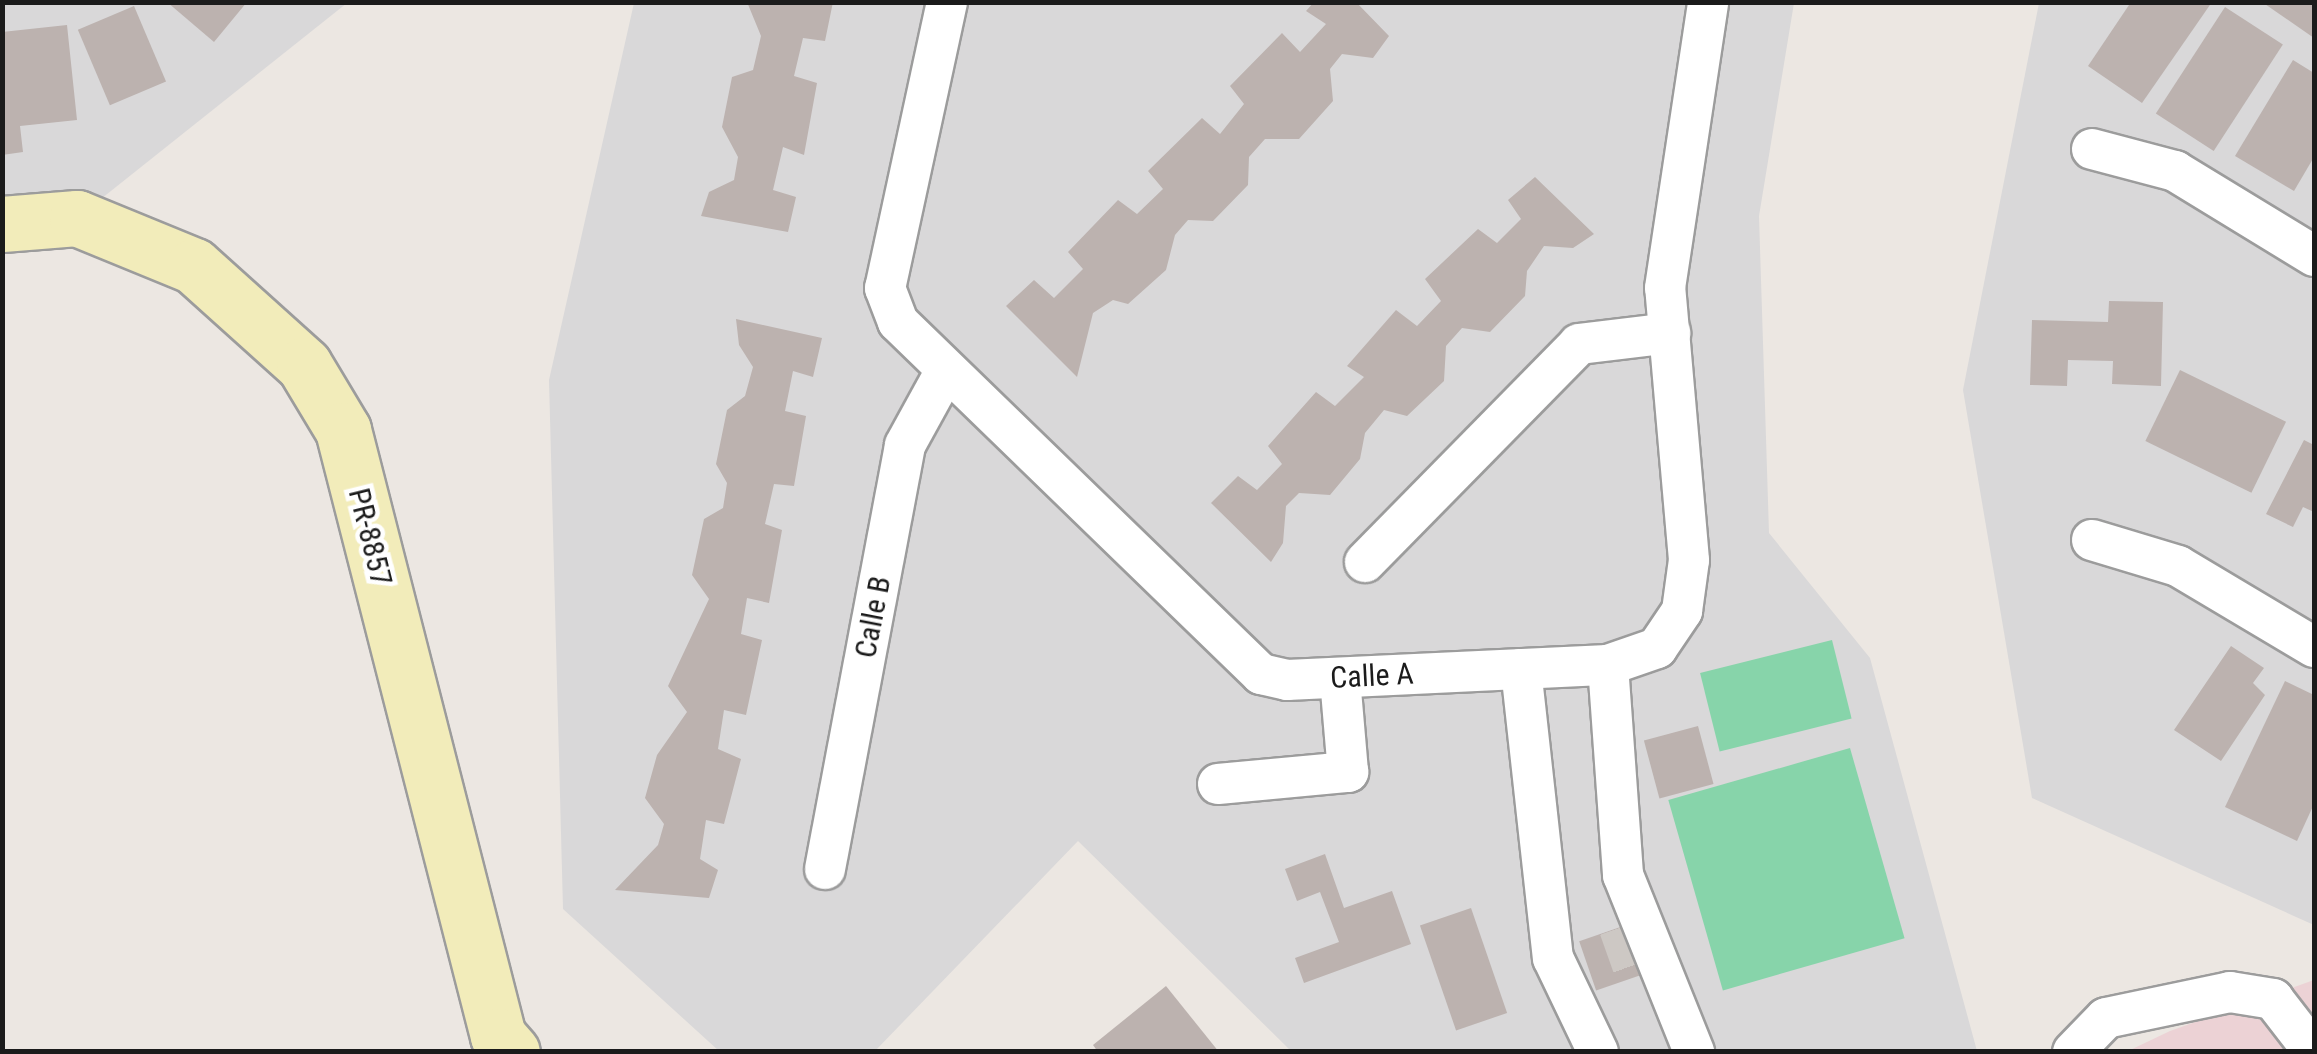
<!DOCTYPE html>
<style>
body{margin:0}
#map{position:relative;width:2317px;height:1054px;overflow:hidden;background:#ece7e2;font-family:"Roboto Condensed",sans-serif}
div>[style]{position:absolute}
.residential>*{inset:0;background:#d9d8d9}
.commercial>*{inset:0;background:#ecd2d5}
.pitch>*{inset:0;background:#87d4aa;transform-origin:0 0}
.building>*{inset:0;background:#bcb2af;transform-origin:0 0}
.street-tunnel>*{height:40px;margin-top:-20px;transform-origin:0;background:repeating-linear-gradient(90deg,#cdc8c4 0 40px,transparent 0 60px)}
.roads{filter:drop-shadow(2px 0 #9c9c9c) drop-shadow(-2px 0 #9c9c9c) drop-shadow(0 2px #9c9c9c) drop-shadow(0 -2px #9c9c9c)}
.street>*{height:40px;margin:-20px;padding:0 20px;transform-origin:20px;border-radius:20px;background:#fff}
.secondary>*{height:55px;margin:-27.5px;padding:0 27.5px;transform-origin:27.5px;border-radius:27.5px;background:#f2ecba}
span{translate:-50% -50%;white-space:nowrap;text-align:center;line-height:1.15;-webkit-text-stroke:9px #fff;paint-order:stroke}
.street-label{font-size:30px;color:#1b1b1b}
.frame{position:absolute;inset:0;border:5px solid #1b1b1b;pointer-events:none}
</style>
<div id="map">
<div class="residential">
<div style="clip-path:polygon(2px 3px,347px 3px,77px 218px,3px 226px)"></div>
<div style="clip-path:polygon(634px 3px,1794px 3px,1759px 216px,1769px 533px,1870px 658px,1977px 1051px,1291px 1051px,1078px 841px,875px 1051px,719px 1051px,563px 909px,549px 380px)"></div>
<div style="clip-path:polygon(2039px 3px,2314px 3px,2314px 925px,2032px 798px,1963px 390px)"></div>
</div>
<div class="commercial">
<div style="clip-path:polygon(2314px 980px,2314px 1051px,2126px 1052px,2170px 1031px)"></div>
</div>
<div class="pitch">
<div style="left:1832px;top:640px;width:81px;height:136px;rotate:76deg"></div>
<div style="left:1850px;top:748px;width:198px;height:189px;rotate:74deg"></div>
</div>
<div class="building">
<div style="clip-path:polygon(167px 2px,247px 2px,214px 42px)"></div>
<div style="clip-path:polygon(747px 2px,833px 2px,825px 41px,803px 38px,794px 76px,817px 83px,804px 155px,783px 147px,773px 190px,796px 197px,788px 232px,701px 216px,709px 192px,734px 180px,738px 157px,722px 127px,732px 77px,753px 70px,761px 36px)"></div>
<div style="clip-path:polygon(1314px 2px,1356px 2px,1389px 36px,1373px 58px,1342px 54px,1330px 69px,1333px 101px,1299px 139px,1265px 139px,1249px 157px,1248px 185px,1213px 221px,1188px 220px,1175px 235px,1166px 270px,1128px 304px,1113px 300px,1093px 313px,1077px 377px,1006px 306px,1034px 280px,1054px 298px,1083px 269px,1068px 252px,1118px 200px,1137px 214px,1163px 189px,1148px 171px,1202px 118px,1220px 134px,1244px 104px,1230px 86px,1282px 33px,1300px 52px,1326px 24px,1306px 11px)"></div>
<div style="clip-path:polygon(2131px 2px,2212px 2px,2142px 103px,2088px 66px)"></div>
<div style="clip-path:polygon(2262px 2px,2314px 2px,2314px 38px)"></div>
<div style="left:134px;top:6px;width:82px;height:61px;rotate:67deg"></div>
<div style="left:2225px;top:7px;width:69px;height:127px;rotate:33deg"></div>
<div style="clip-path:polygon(67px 25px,77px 120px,20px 126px,23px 152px,2px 155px,2px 32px)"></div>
<div style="clip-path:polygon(2293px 60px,2314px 73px,2314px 157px,2294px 191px,2235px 156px)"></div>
<div style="clip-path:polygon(1535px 177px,1594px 234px,1573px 248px,1544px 246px,1527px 271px,1525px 296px,1490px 332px,1462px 328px,1446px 346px,1444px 381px,1407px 416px,1384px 410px,1365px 433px,1360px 459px,1330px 495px,1299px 493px,1286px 506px,1283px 543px,1271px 562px,1211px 503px,1238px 476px,1257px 490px,1282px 464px,1268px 446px,1316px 392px,1335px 406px,1364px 377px,1347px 366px,1396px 310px,1417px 326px,1441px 301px,1425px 279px,1478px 229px,1497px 243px,1521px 219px,1508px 200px)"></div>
<div style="clip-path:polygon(2109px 301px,2163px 302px,2161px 386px,2112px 384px,2113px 361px,2068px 360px,2067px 386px,2030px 385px,2032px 320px,2108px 322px)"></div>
<div style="clip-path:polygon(736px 319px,822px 338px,813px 377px,793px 371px,785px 411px,806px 416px,794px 486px,774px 484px,765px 524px,782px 530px,769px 603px,747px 598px,741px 634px,762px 640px,746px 715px,724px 710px,718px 749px,741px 759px,724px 824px,706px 820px,700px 859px,718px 870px,709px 898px,615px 890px,658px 845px,664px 824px,645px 798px,657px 755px,687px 712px,668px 686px,709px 599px,692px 575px,704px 519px,723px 508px,727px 483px,716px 464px,727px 410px,745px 396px,753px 367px,739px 345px)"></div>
<div style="left:2180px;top:370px;width:118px;height:79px;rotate:26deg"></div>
<div style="clip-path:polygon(2304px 440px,2314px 445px,2314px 512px,2303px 507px,2293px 527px,2266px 514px)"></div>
<div style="clip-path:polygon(2231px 646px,2264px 668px,2253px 683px,2265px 695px,2221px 761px,2174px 730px)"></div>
<div style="clip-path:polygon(2285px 681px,2314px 695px,2314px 804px,2297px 841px,2225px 807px)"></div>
<div style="left:1698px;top:726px;width:60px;height:56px;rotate:75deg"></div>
<div style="clip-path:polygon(1325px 854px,1344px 908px,1392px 891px,1411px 944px,1304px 983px,1295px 958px,1339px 942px,1320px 892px,1297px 901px,1285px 869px)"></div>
<div style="left:1471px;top:908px;width:111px;height:54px;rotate:71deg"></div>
<div style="left:1635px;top:922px;width:52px;height:59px;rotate:71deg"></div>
<div style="clip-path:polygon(1166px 986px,1219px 1052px,1098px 1052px,1093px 1045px)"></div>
</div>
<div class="street-tunnel">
<div style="left:1619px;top:928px;width:51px;rotate:70.5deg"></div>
</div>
<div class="roads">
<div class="street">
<div style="left:947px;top:2px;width:293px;rotate:102.2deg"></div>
<div style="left:885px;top:288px;width:36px;rotate:69deg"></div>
<div style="left:898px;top:322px;width:506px;rotate:44.12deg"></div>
<div style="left:1261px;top:674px;width:27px;rotate:13deg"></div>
<div style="left:1287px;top:680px;width:321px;rotate:-2.7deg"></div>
<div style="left:1608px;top:665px;width:52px;rotate:-19.1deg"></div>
<div style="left:1657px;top:648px;width:45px;rotate:-56deg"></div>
<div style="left:1682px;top:611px;width:51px;rotate:-82.2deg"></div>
<div style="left:1689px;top:560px;width:273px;rotate:-95deg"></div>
<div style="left:1665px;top:288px;width:289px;rotate:-81.4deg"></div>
<div style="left:2092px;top:149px;width:86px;rotate:14.8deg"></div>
<div style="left:2175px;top:171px;width:163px;rotate:31.4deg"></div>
<div style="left:2092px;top:540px;width:90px;rotate:16.8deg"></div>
<div style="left:2178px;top:566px;width:158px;rotate:30.8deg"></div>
<div style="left:1365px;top:562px;width:305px;rotate:-45.5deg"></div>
<div style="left:1579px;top:344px;width:92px;rotate:-6.9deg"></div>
<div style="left:1608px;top:665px;width:211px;rotate:85.9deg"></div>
<div style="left:1623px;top:875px;width:191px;rotate:68.1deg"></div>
<div style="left:1521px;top:669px;width:291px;rotate:83.7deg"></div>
<div style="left:1553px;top:958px;width:104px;rotate:64.4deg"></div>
<div style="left:1218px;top:784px;width:131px;rotate:-5.3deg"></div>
<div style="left:1348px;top:772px;width:94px;rotate:-94.9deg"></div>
<div style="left:825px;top:869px;width:431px;rotate:-79.3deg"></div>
<div style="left:905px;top:445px;width:81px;rotate:-61.2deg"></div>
<div style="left:2073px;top:1052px;width:47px;rotate:-45.9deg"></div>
<div style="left:2106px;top:1018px;width:127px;rotate:-11.8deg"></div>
<div style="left:2230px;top:992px;width:44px;rotate:9.2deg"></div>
<div style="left:2273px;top:999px;width:67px;rotate:52.3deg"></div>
</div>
<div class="secondary">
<div style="left:2px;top:224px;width:75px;rotate:-4.6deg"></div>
<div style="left:77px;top:218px;width:126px;rotate:22.3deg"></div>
<div style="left:194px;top:266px;width:148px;rotate:42deg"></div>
<div style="left:304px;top:365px;width:76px;rotate:59deg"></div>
<div style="left:343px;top:430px;width:626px;rotate:75.65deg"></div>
<div style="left:498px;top:1036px;width:21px;rotate:49deg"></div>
</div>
</div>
<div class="street-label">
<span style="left:370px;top:537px;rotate:76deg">PR-8857</span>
<span style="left:873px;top:617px;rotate:-79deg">Calle B</span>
<span style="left:1372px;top:676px;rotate:-3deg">Calle A</span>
</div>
<div class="frame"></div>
</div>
